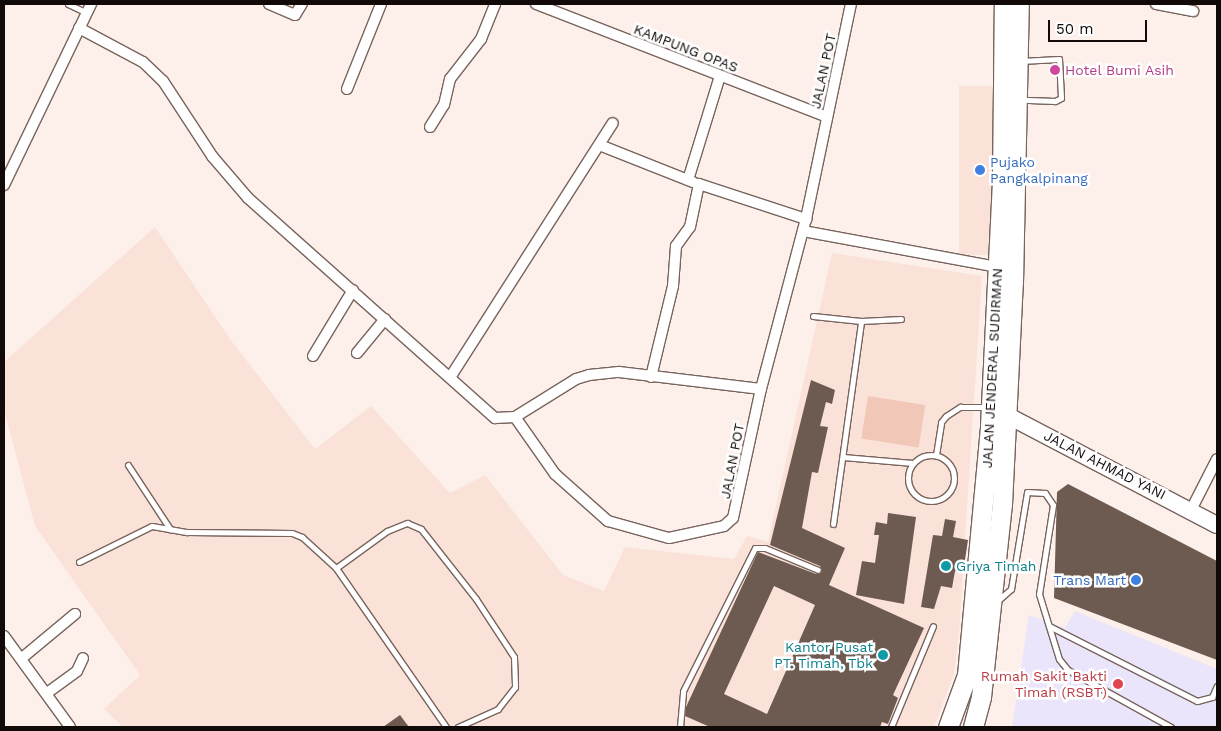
<!DOCTYPE html>
<style>
body{margin:0}
#map{position:relative;width:1221px;height:731px;overflow:hidden;background:#fdefea;font-family:"Work Sans",sans-serif}
div>[style]{position:absolute}
.built>*{inset:0;background:#fbe2d9;transform-origin:0 0}
.medical>*{inset:0;background:#eae5fb}
.green>*{inset:0;background:#f1c7b8;transform-origin:0 0}
.building>*{inset:0;background:#6d5b51}
.roads{filter:drop-shadow(1px 0 #78645c) drop-shadow(-1px 0 #78645c) drop-shadow(0 1px #78645c) drop-shadow(0 -1px #78645c)}
.lane>*{height:5px;margin:-2.5px;padding:0 2.5px;transform-origin:2.5px;border-radius:2.5px;background:#fff}
.lane>.ring{margin:-2.5px;padding:0;box-sizing:content-box;background:none;border:5px solid #fff;border-radius:50%}
.street>*{height:10px;margin:-5px;padding:0 5px;transform-origin:5px;border-radius:5px;background:#fff}
.primary>*{height:16px;margin:-8px;padding:0 8px;transform-origin:8px;border-radius:8px;background:#fff}
.highway>*{height:19px;margin:-9.5px;padding:0 9.5px;transform-origin:9.5px;border-radius:9.5px;background:#fff}
.dots>*{width:14px;height:14px;translate:-50% -50%;box-sizing:border-box;border:2px solid #fff;border-radius:50%}
span{translate:-50% -50%;white-space:nowrap;text-align:center;line-height:1.15;-webkit-text-stroke:5px #fff;paint-order:stroke}
.street-label{font-size:14px;color:#110a08}
.hotel-label{font-size:14px;color:#b23c85}
.left{translate:0 -50%;text-align:left}
.shop-label{font-size:14px;color:#366cbe}
.right{translate:-100% -50%;text-align:right}
.culture-label{font-size:14px;color:#0d838f}
.health-label{font-size:14px;color:#be3a42}
.frame{position:absolute;inset:0;border:5px solid #110a08;pointer-events:none}
.scale{position:absolute;left:1048px;top:20px;width:99px;height:22px;box-sizing:border-box;border:2px solid #110a08;border-top:0;padding-left:6px;font-size:15px;line-height:18px;white-space:nowrap;color:#110a08;-webkit-text-stroke:4px #fff;paint-order:stroke}
</style>
<div id="map">
<div class="built">
<div style="left:959px;top:86px;width:37px;height:169px"></div>
<div style="clip-path:polygon(155px 227px,230px 339px,315px 449px,371px 406px,450px 493px,485px 475px,563px 575px,604px 591px,625px 547px,734px 559px,747px 536px,768px 542px,832px 253px,982px 276px,959px 633px,954px 674px,934px 727px,123px 727px,104px 709px,140px 675px,35px 526px,4px 410px,4px 362px)"></div>
</div>
<div class="medical">
<div style="clip-path:polygon(1075px 611px,1217px 669px,1217px 727px,1012px 727px,1029px 615px,1065px 628px)"></div>
</div>
<div class="green">
<div style="left:868px;top:396px;width:58px;height:43px;rotate:9deg"></div>
</div>
<div class="building">
<div style="clip-path:polygon(evenodd,811px 380px,835px 390px,832px 404px,826px 402px,820px 426px,828px 427px,818px 473px,812px 472px,802px 528px,845px 548px,829px 585px,924px 628px,893px 695px,898px 698px,888px 724px,882px 722px,880px 727px,710px 727px,685px 716px,686px 707px,758px 552px,816px 574px,822px 571px,820px 566px,770px 545px,811px 380px,774px 586px,815px 605px,767px 714px,724px 694px,774px 586px)"></div>
<div style="clip-path:polygon(1068px 484px,1217px 561px,1217px 660px,1054px 598px,1057px 492px)"></div>
<div style="clip-path:polygon(888px 513px,916px 517px,904px 604px,856px 595px,862px 561px,875px 563px,879px 535px,874px 535px,876px 522px,887px 524px)"></div>
<div style="clip-path:polygon(945px 519px,956px 521px,953px 537px,968px 540px,963px 573px,955px 571px,952px 588px,941px 586px,934px 609px,921px 607px,933px 535px,942px 536px)"></div>
<div style="clip-path:polygon(400px 715px,409px 727px,383px 727px)"></div>
</div>
<div class="roads">
<div class="lane">
<div style="left:68px;top:4px;width:21px;rotate:25deg"></div>
<div style="left:1020px;top:61px;width:39px;rotate:-3deg"></div>
<div style="left:1059px;top:59px;width:39px;rotate:87deg"></div>
<div style="left:1061px;top:98px;width:7px;rotate:153deg"></div>
<div style="left:1055px;top:101px;width:33px;rotate:-178deg"></div>
<div style="left:813px;top:316px;width:48px;rotate:5.9deg"></div>
<div style="left:861px;top:321px;width:40px;rotate:-2.9deg"></div>
<div class="ring" style="left:908px;top:455px;width:41px;height:41px"></div>
<div style="left:936px;top:455px;width:33px;rotate:-81deg"></div>
<div style="left:941px;top:422px;width:8px;rotate:-50deg"></div>
<div style="left:946px;top:416px;width:17px;rotate:-33deg"></div>
<div style="left:960px;top:407px;width:26px"></div>
<div style="left:843px;top:457px;width:70px;rotate:4.9deg"></div>
<div style="left:128px;top:465px;width:77px;rotate:56.7deg"></div>
<div style="left:833px;top:524px;width:205px;rotate:-82.1deg"></div>
<div style="left:79px;top:562px;width:81px;rotate:-26.3deg"></div>
<div style="left:152px;top:526px;width:36px;rotate:10deg"></div>
<div style="left:187px;top:532px;width:105px;rotate:0.5deg"></div>
<div style="left:292px;top:533px;width:11px;rotate:22deg"></div>
<div style="left:302px;top:537px;width:46px;rotate:42.4deg"></div>
<div style="left:336px;top:568px;width:193px;rotate:55.3deg"></div>
<div style="left:336px;top:568px;width:63px;rotate:-36deg"></div>
<div style="left:387px;top:531px;width:22px;rotate:-22deg"></div>
<div style="left:407px;top:523px;width:15px;rotate:23deg"></div>
<div style="left:421px;top:529px;width:89px;rotate:51.8deg"></div>
<div style="left:476px;top:599px;width:69px;rotate:56.8deg"></div>
<div style="left:514px;top:657px;width:30px;rotate:88deg"></div>
<div style="left:515px;top:687px;width:28px;rotate:128deg"></div>
<div style="left:498px;top:709px;width:44px;rotate:155.8deg"></div>
<div style="left:996px;top:602px;width:20px;rotate:-41deg"></div>
<div style="left:1011px;top:589px;width:98px;rotate:-80.6deg"></div>
<div style="left:1027px;top:492px;width:18px;rotate:3deg"></div>
<div style="left:1045px;top:493px;width:14px;rotate:56deg"></div>
<div style="left:1053px;top:505px;width:90px;rotate:98.9deg"></div>
<div style="left:1039px;top:594px;width:68px;rotate:72.9deg"></div>
<div style="left:1059px;top:659px;width:14px;rotate:51deg"></div>
<div style="left:1068px;top:670px;width:118px;rotate:29deg"></div>
<div style="left:1049px;top:626px;width:166px;rotate:26.9deg"></div>
<div style="left:1197px;top:701px;width:16px;rotate:-15deg"></div>
<div style="left:1212px;top:697px;width:12px;rotate:-66deg"></div>
<div style="left:680px;top:727px;width:36px;rotate:-85deg"></div>
<div style="left:683px;top:691px;width:160px;rotate:-63.3deg"></div>
<div style="left:755px;top:548px;width:10px"></div>
<div style="left:765px;top:548px;width:57px;rotate:22.5deg"></div>
<div style="left:891px;top:727px;width:109px;rotate:-67.4deg"></div>
</div>
<div class="street">
<div style="left:269px;top:4px;width:28px;rotate:23deg"></div>
<div style="left:295px;top:15px;width:13px;rotate:-58deg"></div>
<div style="left:536px;top:4px;width:312px;rotate:21.2deg"></div>
<div style="left:1156px;top:4px;width:38px;rotate:11deg"></div>
<div style="left:79px;top:28px;width:72px;rotate:28deg"></div>
<div style="left:143px;top:62px;width:28px;rotate:44deg"></div>
<div style="left:163px;top:81px;width:90px;rotate:56.8deg"></div>
<div style="left:212px;top:156px;width:55px;rotate:49.4deg"></div>
<div style="left:248px;top:198px;width:331px;rotate:41.7deg"></div>
<div style="left:495px;top:418px;width:20px;rotate:-3deg"></div>
<div style="left:515px;top:417px;width:72px;rotate:-31.9deg"></div>
<div style="left:576px;top:379px;width:14px;rotate:-17deg"></div>
<div style="left:589px;top:375px;width:30px;rotate:-6deg"></div>
<div style="left:619px;top:372px;width:143px;rotate:6.8deg"></div>
<div style="left:347px;top:89px;width:92px;rotate:-68.2deg"></div>
<div style="left:430px;top:127px;width:26px;rotate:-58deg"></div>
<div style="left:444px;top:105px;width:27px;rotate:-77deg"></div>
<div style="left:450px;top:79px;width:51px;rotate:-52.2deg"></div>
<div style="left:481px;top:39px;width:38px;rotate:-68deg"></div>
<div style="left:602px;top:146px;width:98px;rotate:21.6deg"></div>
<div style="left:688px;top:180px;width:109px;rotate:-72.9deg"></div>
<div style="left:4px;top:185px;width:201px;rotate:-64.3deg"></div>
<div style="left:803px;top:231px;width:197px;rotate:10.5deg"></div>
<div style="left:357px;top:353px;width:44px;rotate:-50.5deg"></div>
<div style="left:313px;top:356px;width:77px;rotate:-58.8deg"></div>
<div style="left:451px;top:376px;width:300px;rotate:-57.4deg"></div>
<div style="left:651px;top:377px;width:94px;rotate:-76.4deg"></div>
<div style="left:673px;top:286px;width:40px;rotate:-85.7deg"></div>
<div style="left:676px;top:246px;width:24px;rotate:-54deg"></div>
<div style="left:690px;top:227px;width:44px;rotate:-78.2deg"></div>
<div style="left:699px;top:184px;width:113px;rotate:18.1deg"></div>
<div style="left:515px;top:417px;width:70px;rotate:54.9deg"></div>
<div style="left:555px;top:474px;width:71px;rotate:41.6deg"></div>
<div style="left:608px;top:521px;width:63px;rotate:15.6deg"></div>
<div style="left:669px;top:538px;width:56px;rotate:-12.3deg"></div>
<div style="left:724px;top:526px;width:12px;rotate:-42deg"></div>
<div style="left:733px;top:518px;width:132px;rotate:-77.8deg"></div>
<div style="left:761px;top:389px;width:176px;rotate:-75.2deg"></div>
<div style="left:806px;top:219px;width:220px;rotate:-78.2deg"></div>
<div style="left:1191px;top:510px;width:57px;rotate:-63deg"></div>
<div style="left:4px;top:636px;width:112px;rotate:54deg"></div>
<div style="left:22px;top:658px;width:69px;rotate:-39.7deg"></div>
<div style="left:47px;top:693px;width:37px;rotate:-36deg"></div>
<div style="left:77px;top:671px;width:14px;rotate:-65deg"></div>
</div>
<div class="primary">
<div style="left:995px;top:409px;width:250px;rotate:27.6deg"></div>
</div>
<div class="highway">
<div style="left:948px;top:727px;width:55px;rotate:-69.9deg"></div>
<div style="left:967px;top:675px;width:250px;rotate:-84.7deg"></div>
<div style="left:990px;top:426px;width:244px;rotate:-87.2deg"></div>
<div style="left:1002px;top:182px;width:178px;rotate:-89.4deg"></div>
<div style="left:973px;top:727px;width:31px;rotate:-75deg"></div>
<div style="left:981px;top:697px;width:194px;rotate:-83.8deg"></div>
<div style="left:1002px;top:504px;width:222px;rotate:-87.2deg"></div>
<div style="left:1013px;top:282px;width:278px;rotate:-88.8deg"></div>
</div>
</div>
<div class="dots">
<div style="left:1055px;top:70px;background:#d1479c"></div>
<div style="left:980px;top:170px;background:#3f7fe0"></div>
<div style="left:946px;top:566px;background:#0f9aa8"></div>
<div style="left:1136px;top:580px;background:#3f7fe0"></div>
<div style="left:883px;top:655px;background:#0f9aa8"></div>
<div style="left:1118px;top:684px;background:#e0444e"></div>
</div>
<div class="street-label">
<span style="left:686px;top:48px;rotate:21deg">KAMPUNG OPAS</span>
<span style="left:823px;top:71px;rotate:-78deg">JALAN POT</span>
<span style="left:992px;top:368px;rotate:-87deg">JALAN JENDERAL SUDIRMAN</span>
<span style="left:732px;top:461px;rotate:-79deg">JALAN POT</span>
<span style="left:1105px;top:465px;rotate:27deg">JALAN AHMAD YANI</span>
</div>
<div class="hotel-label">
<span class="left" style="left:1065px;top:70px">Hotel Bumi Asih</span>
</div>
<div class="shop-label">
<span class="left" style="left:990px;top:170px">Pujako<br>Pangkalpinang</span>
<span class="right" style="left:1126px;top:580px">Trans Mart</span>
</div>
<div class="culture-label">
<span class="left" style="left:956px;top:566px">Griya Timah</span>
<span class="right" style="left:873px;top:655px">Kantor Pusat<br>PT. Timah, Tbk</span>
</div>
<div class="health-label">
<span class="right" style="left:1107px;top:684px">Rumah Sakit Bakti<br>Timah (RSBT)</span>
</div>
<div class="frame"></div>
<div class="scale">50 m</div>
</div>
